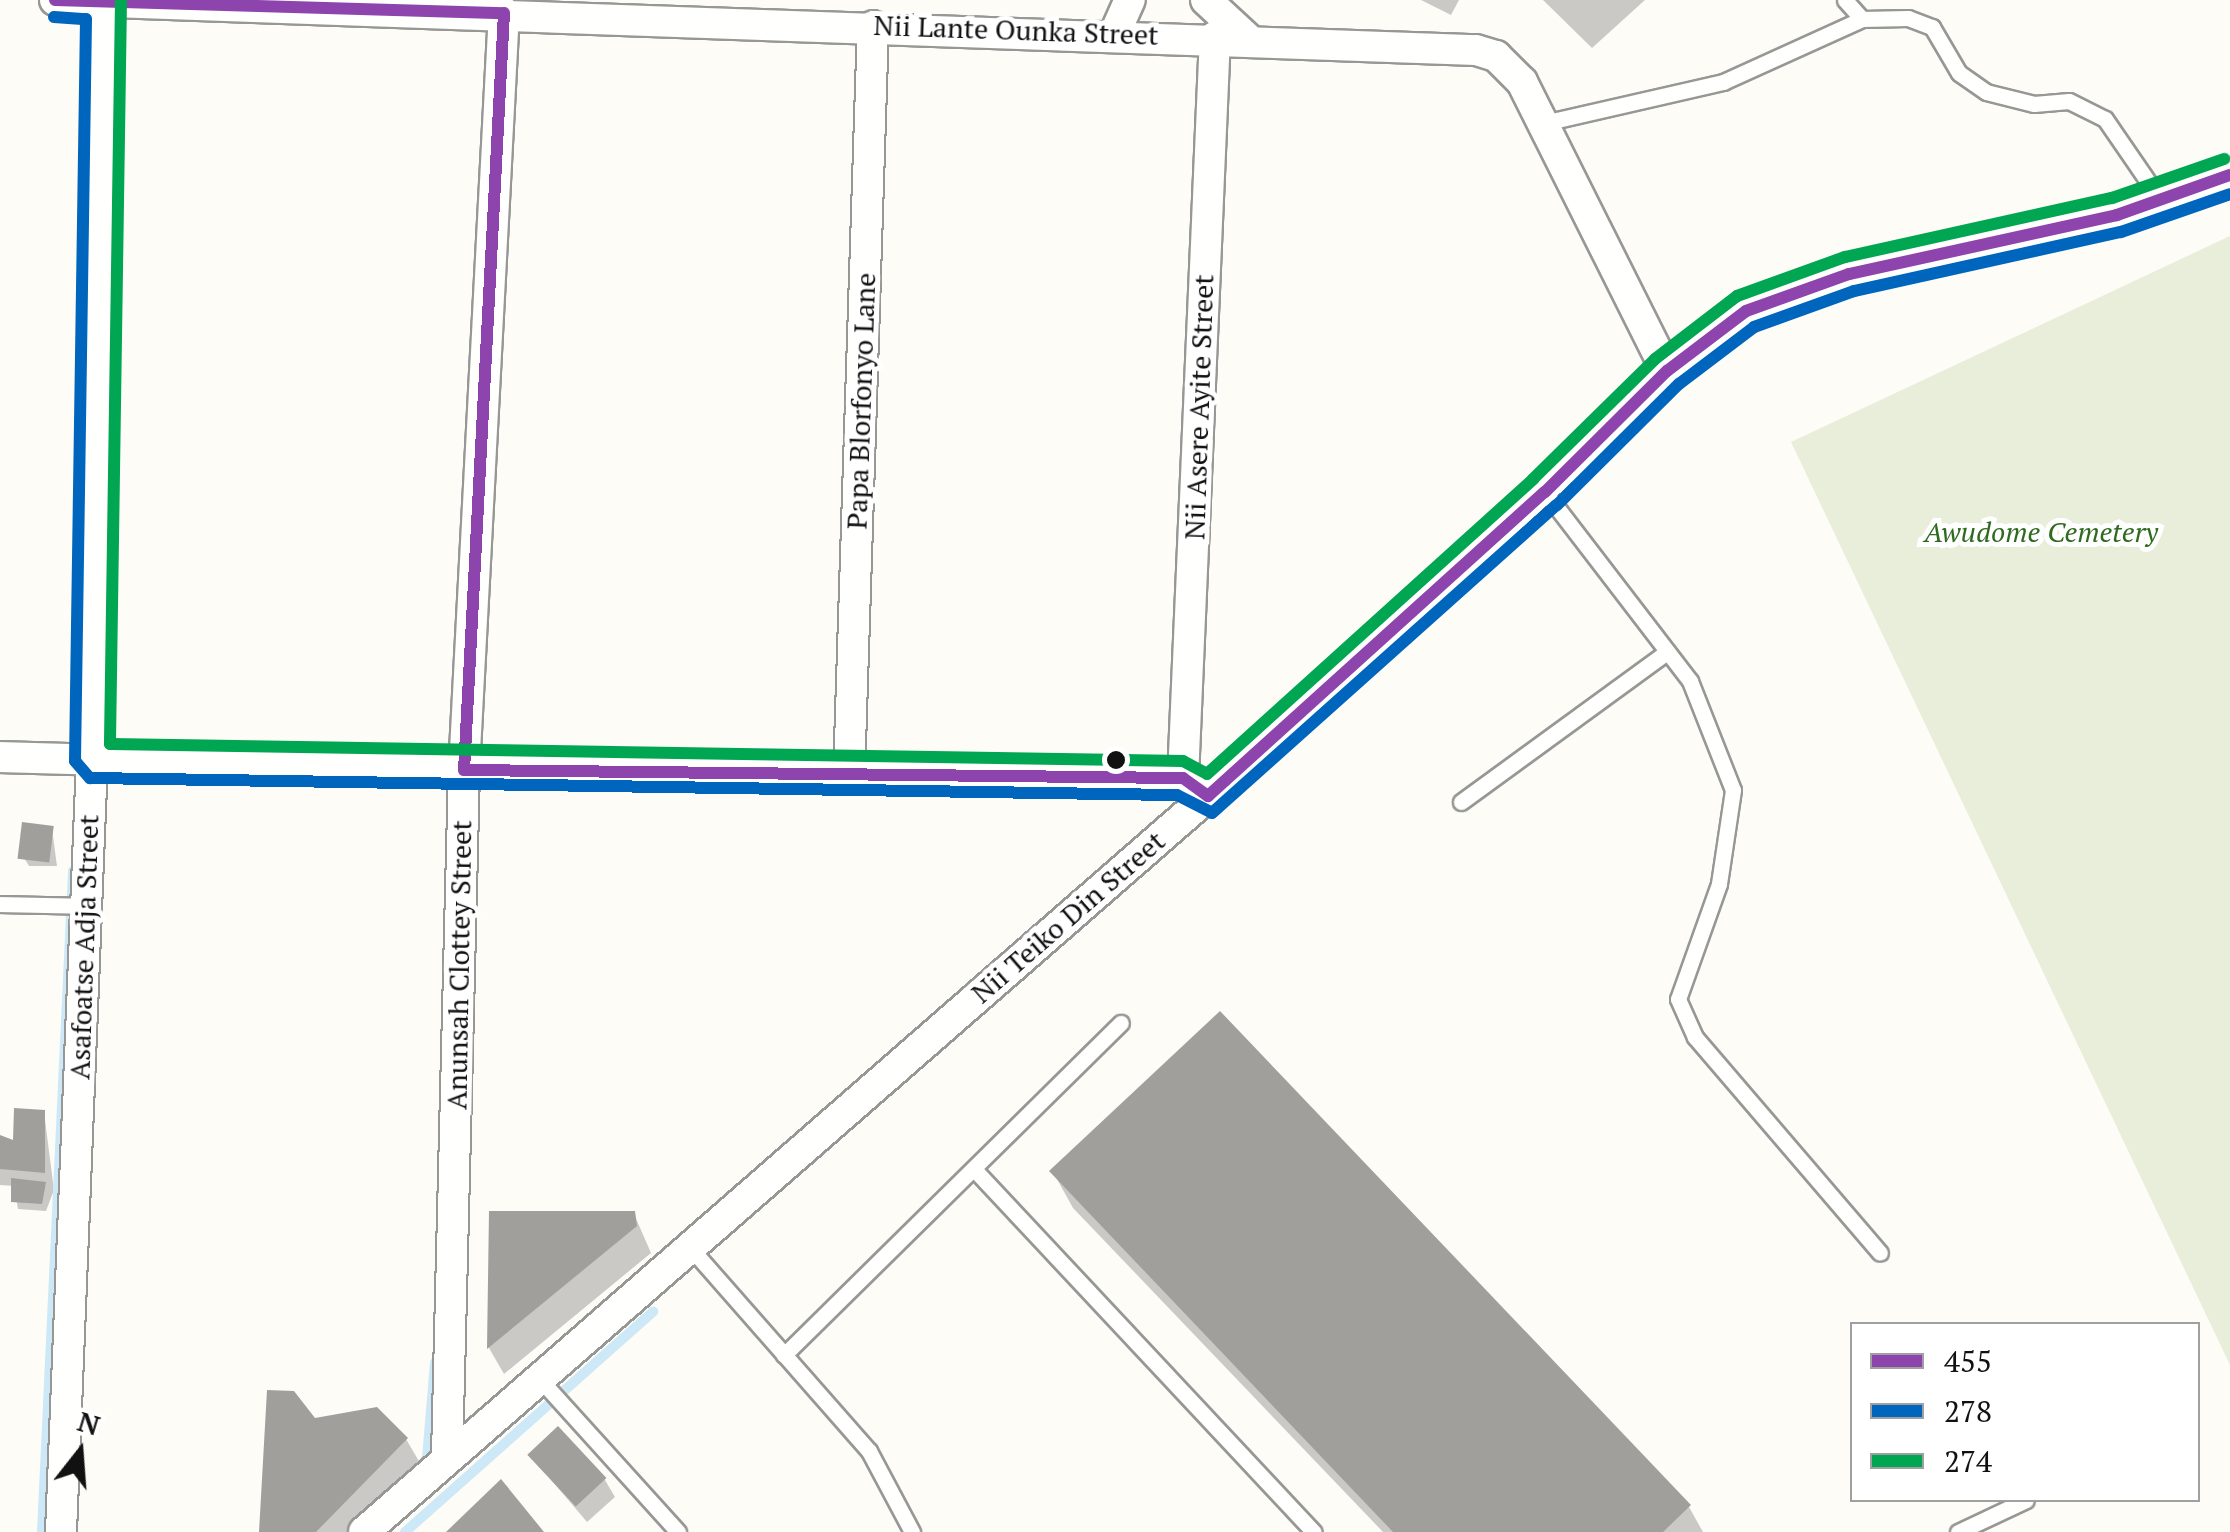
<!DOCTYPE html>
<style>
body{margin:0}
#map{position:relative;width:2230px;height:1532px;overflow:hidden;background:#fdfcf7;font-family:"PT Serif",serif}
div>[style]{position:absolute}
.cemetery>*{inset:0;background:#e9eedb}
.shadow>*{inset:0;background:#0003}
.stream>*{height:10px;margin:-5px;padding:0 5px;transform-origin:5px;border-radius:5px;background:#cde8f7}
.building>*{inset:0;background:#a19f9c;transform-origin:0 0}
.roads{filter:drop-shadow(2px 0 #979795) drop-shadow(-2px 0 #979795) drop-shadow(0 2px #979795) drop-shadow(0 -2px #979795)}
.service>*{height:15px;margin:-7.5px;padding:0 7.5px;transform-origin:7.5px;border-radius:7.5px;background:#fffffe}
.minor>*{height:30px;margin:-15px;padding:0 15px;transform-origin:15px;border-radius:15px;background:#fffffe}
.bus-1>*{height:12px;margin:-6px;padding:0 6px;transform-origin:6px;border-radius:6px;background:#8e44ad}
.bus-2>*{height:12px;margin:-6px;padding:0 6px;transform-origin:6px;border-radius:6px;background:#0065bd}
.bus-3>*{height:12px;margin:-6px;padding:0 6px;transform-origin:6px;border-radius:6px;background:#00a651}
.dots>*{width:28px;height:28px;translate:-50% -50%;box-sizing:border-box;border:5px solid #fff;border-radius:50%}
span{translate:-50% -50%;white-space:nowrap;text-align:center;line-height:1.15;-webkit-text-stroke:10px #fff;paint-order:stroke}
.street-label{font-size:28px;color:#111}
.park-label{font-size:28px;color:#2f6b1f;font-style:italic}
.legend{position:absolute;left:1850px;top:1322px;width:350px;height:180px;box-sizing:border-box;background:#fff;border:2px solid #a0a0a0;margin:0;padding:12px 18px;list-style:none;font-size:30px;color:#111}
.legend li{display:flex;align-items:center;gap:20px;height:50px}
.legend b{width:50px;border:2px solid #a0a0a0}
.north{position:absolute;left:30px;top:1402px;width:100px;height:100px;-webkit-text-stroke:8px #fff;paint-order:stroke;rotate:17deg;font-size:28px;font-weight:700;line-height:40px;text-align:center;color:#111}
.north::after{content:'';display:block;margin:auto;width:35px;height:45px;background:#111;clip-path:polygon(50% 0,100% 100%,50% 72%,0 100%)}
</style>
<div id="map">
<div class="cemetery">
<div style="clip-path:polygon(2230px 236px,2230px 1365px,1791px 442px)"></div>
</div>
<div class="shadow">
<div style="clip-path:polygon(1421px 0,1459px 0,1451px 15px)"></div>
<div style="clip-path:polygon(1543px 0,1645px 0,1592px 48px)"></div>
<div style="clip-path:polygon(52px 829px,57px 866px,29px 866px,24px 858px)"></div>
<div style="clip-path:polygon(44px 1112px,54px 1190px,46px 1211px,18px 1209px,14px 1186px,0 1185px,0 1139px,15px 1143px)"></div>
<div style="clip-path:polygon(1053px 1172px,1689px 1507px,1703px 1532px,1383px 1532px,1073px 1208px)"></div>
<div style="clip-path:polygon(491px 1213px,634px 1214px,651px 1253px,504px 1374px,489px 1348px)"></div>
<div style="clip-path:polygon(314px 1421px,406px 1439px,427px 1475px,371px 1532px,262px 1532px)"></div>
<div style="clip-path:polygon(530px 1455px,605px 1480px,615px 1497px,587px 1522px)"></div>
</div>
<div class="stream">
<div style="left:420px;top:1467px;width:11px;rotate:-52deg"></div>
<div style="left:427px;top:1458px;width:96px;rotate:-85.2deg"></div>
<div style="left:42px;top:1532px;width:662px;rotate:-87.31deg"></div>
<div style="left:405px;top:1532px;width:332px;rotate:-41.6deg"></div>
</div>
<div class="building">
<div style="left:22px;top:822px;width:32px;height:37px;rotate:7deg"></div>
<div style="clip-path:polygon(1220px 1011px,1691px 1505px,1663px 1532px,1393px 1532px,1049px 1171px)"></div>
<div style="clip-path:polygon(14px 1108px,45px 1110px,45px 1173px,0 1169px,0 1135px,13px 1140px)"></div>
<div style="clip-path:polygon(11px 1178px,46px 1182px,42px 1204px,11px 1202px)"></div>
<div style="clip-path:polygon(489px 1211px,635px 1211px,637px 1226px,487px 1349px)"></div>
<div style="clip-path:polygon(267px 1390px,294px 1391px,315px 1418px,377px 1407px,408px 1438px,316px 1532px,259px 1532px)"></div>
<div style="left:558px;top:1426px;width:71px;height:42px;rotate:47deg"></div>
<div style="clip-path:polygon(501px 1479px,544px 1532px,446px 1532px)"></div>
</div>
<div class="roads">
<div class="service">
<div style="left:1845px;top:0;width:25px;rotate:48deg"></div>
<div style="left:1544px;top:123px;width:184px;rotate:-12.9deg"></div>
<div style="left:1723px;top:82px;width:153px;rotate:-24.4deg"></div>
<div style="left:1862px;top:19px;width:46px;rotate:-1.2deg"></div>
<div style="left:1908px;top:18px;width:26px;rotate:21deg"></div>
<div style="left:1932px;top:27px;width:53px;rotate:59.6deg"></div>
<div style="left:1959px;top:73px;width:33px;rotate:35deg"></div>
<div style="left:1986px;top:92px;width:49px;rotate:14deg"></div>
<div style="left:2034px;top:104px;width:35px;rotate:-5deg"></div>
<div style="left:2069px;top:101px;width:40px;rotate:26.6deg"></div>
<div style="left:2105px;top:119px;width:101px;rotate:55.5deg"></div>
<div style="left:1545px;top:492px;width:238px;rotate:52.5deg"></div>
<div style="left:1690px;top:681px;width:117px;rotate:68.5deg"></div>
<div style="left:1733px;top:790px;width:95px;rotate:98.5deg"></div>
<div style="left:1719px;top:884px;width:122px;rotate:109.6deg"></div>
<div style="left:1678px;top:999px;width:42px;rotate:65.9deg"></div>
<div style="left:1695px;top:1037px;width:284px;rotate:49.4deg"></div>
<div style="left:1461px;top:802px;width:255px;rotate:-36.1deg"></div>
<div style="left:0;top:904px;width:86px;rotate:1.3deg"></div>
<div style="left:974px;top:1169px;width:497px;rotate:46.9deg"></div>
<div style="left:688px;top:1245px;width:274px;rotate:48.7deg"></div>
<div style="left:869px;top:1451px;width:92px;rotate:62deg"></div>
<div style="left:784px;top:1355px;width:473px;rotate:-44.6deg"></div>
<div style="left:538px;top:1377px;width:209px;rotate:47.9deg"></div>
<div style="left:1958px;top:1532px;width:75px;rotate:-25.2deg"></div>
</div>
<div class="minor">
<div style="left:55px;top:0;width:1422px;rotate:2.02deg"></div>
<div style="left:1476px;top:50px;width:21px;rotate:17deg"></div>
<div style="left:1496px;top:56px;width:37px;rotate:45deg"></div>
<div style="left:1522px;top:82px;width:323px;rotate:63.4deg"></div>
<div style="left:1206px;top:0;width:56px;rotate:42.8deg"></div>
<div style="left:1115px;top:33px;width:36px;rotate:-66deg"></div>
<div style="left:0;top:757px;width:464px;rotate:1.6deg"></div>
<div style="left:464px;top:770px;width:719px;rotate:0.64deg"></div>
<div style="left:1183px;top:778px;width:31px;rotate:36deg"></div>
<div style="left:849px;top:776px;width:750px;rotate:-88.17deg"></div>
<div style="left:1183px;top:778px;width:742px;rotate:-87.53deg"></div>
<div style="left:447px;top:1456px;width:686px;rotate:-88.58deg"></div>
<div style="left:464px;top:770px;width:758px;rotate:-86.98deg"></div>
<div style="left:504px;top:13px;width:18px;rotate:-133deg"></div>
<div style="left:61px;top:1532px;width:772px;rotate:-87.7deg"></div>
<div style="left:92px;top:761px;width:759px;rotate:-89.09deg"></div>
<div style="left:364px;top:1532px;width:1120px;rotate:-41.09deg"></div>
<div style="left:1208px;top:796px;width:683px;rotate:-42.57deg"></div>
<div style="left:1711px;top:334px;width:42px;rotate:-33.3deg"></div>
<div style="left:1746px;top:311px;width:109px;rotate:-19.8deg"></div>
<div style="left:1849px;top:274px;width:274px;rotate:-12.4deg"></div>
<div style="left:2117px;top:215px;width:120px;rotate:-19.5deg"></div>
</div>
</div>
<div class="bus-1">
<div style="left:55px;top:0;width:449px;rotate:1.7deg"></div>
<div style="left:504px;top:13px;width:758px;rotate:93.02deg"></div>
<div style="left:464px;top:770px;width:719px;rotate:0.64deg"></div>
<div style="left:1183px;top:778px;width:31px;rotate:36deg"></div>
<div style="left:1208px;top:796px;width:454px;rotate:-42.1deg"></div>
<div style="left:1545px;top:492px;width:172px;rotate:-44.8deg"></div>
<div style="left:1667px;top:371px;width:99px;rotate:-37.2deg"></div>
<div style="left:1746px;top:311px;width:109px;rotate:-19.8deg"></div>
<div style="left:1849px;top:274px;width:274px;rotate:-12.4deg"></div>
<div style="left:2117px;top:215px;width:120px;rotate:-19.5deg"></div>
</div>
<div class="bus-2">
<div style="left:54px;top:17px;width:32px;rotate:4deg"></div>
<div style="left:86px;top:19px;width:742px;rotate:90.85deg"></div>
<div style="left:75px;top:761px;width:23px;rotate:49deg"></div>
<div style="left:90px;top:778px;width:1087px;rotate:0.9deg"></div>
<div style="left:1177px;top:795px;width:39px;rotate:27deg"></div>
<div style="left:1212px;top:813px;width:462px;rotate:-41.8deg"></div>
<div style="left:1557px;top:505px;width:172px;rotate:-44.8deg"></div>
<div style="left:1679px;top:384px;width:94px;rotate:-37.2deg"></div>
<div style="left:1754px;top:327px;width:106px;rotate:-19.8deg"></div>
<div style="left:1854px;top:291px;width:273px;rotate:-12.5deg"></div>
<div style="left:2121px;top:232px;width:115px;rotate:-19.2deg"></div>
</div>
<div class="bus-3">
<div style="left:121px;top:0;width:744px;rotate:90.85deg"></div>
<div style="left:110px;top:744px;width:1073px;rotate:0.91deg"></div>
<div style="left:1183px;top:761px;width:27px;rotate:28deg"></div>
<div style="left:1207px;top:774px;width:440px;rotate:-42.1deg"></div>
<div style="left:1533px;top:479px;width:171px;rotate:-44.5deg"></div>
<div style="left:1655px;top:359px;width:103px;rotate:-37.5deg"></div>
<div style="left:1737px;top:296px;width:115px;rotate:-19.9deg"></div>
<div style="left:1845px;top:257px;width:273px;rotate:-12.5deg"></div>
<div style="left:2112px;top:198px;width:119px;rotate:-19.2deg"></div>
</div>
<div class="dots">
<div style="left:1116px;top:760px;background:#111"></div>
</div>
<div class="street-label">
<span style="left:1016px;top:30px;rotate:2deg">Nii Lante Ounka Street</span>
<span style="left:861px;top:401px;rotate:-88deg">Papa Blorfonyo Lane</span>
<span style="left:1199px;top:407px;rotate:-88deg">Nii Asere Ayite Street</span>
<span style="left:1068px;top:917px;rotate:-41deg">Nii Teiko Din Street</span>
<span style="left:84px;top:947px;rotate:-88deg">Asafoatse Adja Street</span>
<span style="left:459px;top:965px;rotate:-89deg">Anunsah Clottey Street</span>
</div>
<div class="park-label">
<span style="left:2041px;top:532px">Awudome Cemetery</span>
</div>
<ul class="legend">
<li><b style="height:12px;background:#8e44ad"></b>455</li>
<li><b style="height:12px;background:#0065bd"></b>278</li>
<li><b style="height:12px;background:#00a651"></b>274</li>
</ul>
<div class="north">N</div>
</div>
